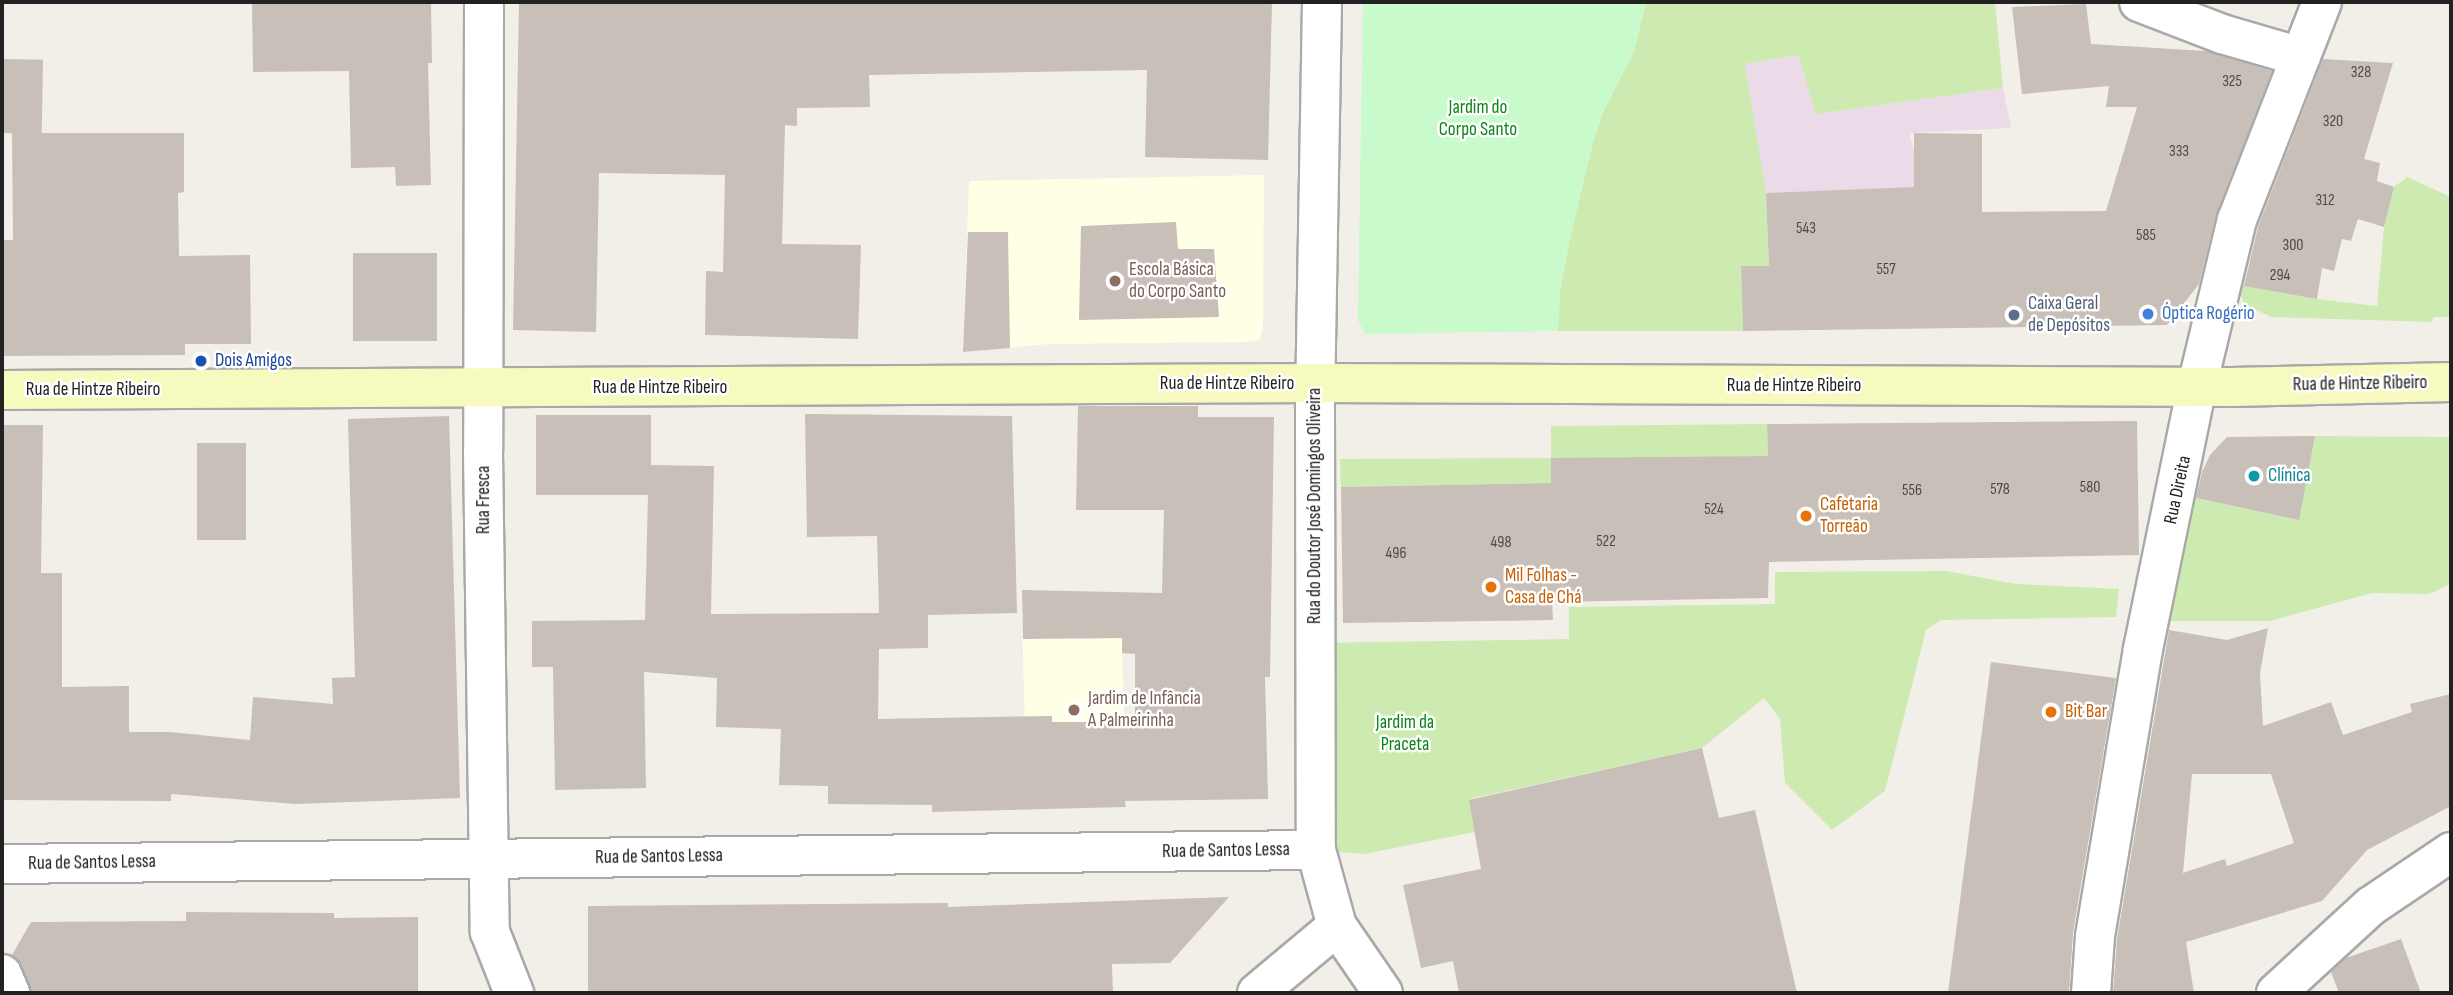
<!DOCTYPE html>
<meta charset="utf-8">
<style>
body{margin:0}
#map{position:relative;width:2453px;height:995px;overflow:hidden;background:#f2efe9;font-family:"Sofia Sans Condensed",sans-serif}
div>[style]{position:absolute}
.industrial>*{inset:0;background:#ebdbe8}
.education>*{inset:0;background:#ffffe5}
.grass>*{inset:0;background:#cdebb0}
.park>*{inset:0;background:#c8facc}
.building>*{inset:0;background:#c7bfb8;transform-origin:0 0}
.roads{filter:drop-shadow(2px 0 #a9a9a9) drop-shadow(-2px 0 #a9a9a9) drop-shadow(0 2px #a9a9a9) drop-shadow(0 -2px #a9a9a9)}
.street>*{height:38px;margin:-19px;padding:0 19px;transform-origin:19px;border-radius:19px;background:#fff}
.secondary>*{height:38px;margin:-19px;padding:0 19px;transform-origin:19px;border-radius:19px;background:#f7fabf}
.dots>*{width:19px;height:19px;translate:-50% -50%;box-sizing:border-box;border:4px solid #fff;border-radius:50%}
span{translate:-50% -50%;white-space:nowrap;text-align:center;line-height:1.15;-webkit-text-stroke:5px #fff;paint-order:stroke}
.number-label{font-size:16px;color:#4b4948}
.number-label span{-webkit-text-stroke-width:0}
.park-label{font-size:19px;color:#0c8416}
.education-label{font-size:19px;color:#785e54}
.left{translate:0 -50%;text-align:left}
.service-label{font-size:19px;color:#4e5e75}
.shop-label{font-size:19px;color:#366cbe}
.transit-label{font-size:19px;color:#164399}
.street-label{font-size:19px;color:#222}
.culture-label{font-size:19px;color:#0d838f}
.food-label{font-size:19px;color:#c56008}
.frame{position:absolute;inset:0;border:4px solid #222;pointer-events:none}
</style>
<div id="map">
<div class="industrial">
<div style="clip-path:polygon(1798px 55px,1816px 114px,2003px 88px,2011px 128px,1909px 133px,1924px 187px,1766px 193px,1745px 64px)"></div>
</div>
<div class="education">
<div style="clip-path:polygon(1264px 175px,1263px 329px,1259px 340px,1250px 342px,1049px 344px,963px 352px,969px 181px)"></div>
<div style="clip-path:polygon(1071px 611px,1072px 639px,1122px 638px,1126px 807px,1027px 809px,1022px 612px)"></div>
</div>
<div class="grass">
<div style="clip-path:polygon(1646px 2px,1995px 2px,2003px 88px,1816px 114px,1798px 55px,1745px 64px,1766px 193px,1769px 266px,1741px 267px,1743px 331px,1558px 331px,1560px 291px,1570px 238px,1593px 142px,1603px 112px,1634px 51px)"></div>
<div style="clip-path:polygon(2407px 177px,2451px 197px,2451px 317px,2434px 317px,2431px 322px,2271px 317px,2244px 304px,2237px 284px,2317px 299px,2377px 306px,2384px 227px,2394px 187px)"></div>
<div style="clip-path:polygon(1767px 424px,1768px 456px,1659px 458px,1551px 483px,1341px 487px,1340px 459px,1551px 458px,1551px 426px)"></div>
<div style="clip-path:polygon(2315px 436px,2451px 437px,2451px 584px,2429px 594px,2372px 593px,2270px 621px,2167px 621px,2190px 497px,2298px 520px)"></div>
<div style="clip-path:polygon(1946px 571px,2016px 584px,2119px 589px,2116px 617px,1941px 620px,1926px 630px,1885px 791px,1832px 830px,1785px 783px,1780px 719px,1764px 698px,1702px 748px,1469px 799px,1475px 832px,1364px 854px,1316px 850px,1313px 643px,1569px 639px,1569px 607px,1775px 604px,1775px 572px)"></div>
</div>
<div class="park">
<div style="clip-path:polygon(1363px 2px,1646px 2px,1634px 51px,1603px 112px,1593px 142px,1570px 238px,1560px 291px,1558px 331px,1365px 334px,1358px 320px,1358px 310px)"></div>
</div>
<div class="building">
<div style="clip-path:polygon(252px 2px,431px 2px,432px 63px,428px 63px,431px 185px,396px 186px,395px 167px,351px 168px,349px 71px,253px 72px)"></div>
<div style="clip-path:polygon(519px 2px,1272px 2px,1268px 160px,1145px 157px,1147px 70px,869px 75px,870px 107px,797px 108px,797px 126px,785px 125px,782px 244px,861px 245px,858px 339px,705px 335px,706px 271px,723px 272px,725px 175px,599px 173px,596px 332px,513px 330px)"></div>
<div style="clip-path:polygon(2086px 4px,2091px 44px,2206px 51px,2272px 71px,2217px 212px,2199px 284px,2167px 325px,1743px 331px,1741px 266px,1769px 266px,1766px 193px,1914px 187px,1914px 133px,1982px 134px,1982px 212px,2106px 211px,2137px 107px,2106px 107px,2109px 86px,2022px 94px,2012px 7px)"></div>
<div style="left:2px;top:59px;width:41px;height:74px;rotate:1deg"></div>
<div style="clip-path:polygon(2323px 59px,2393px 63px,2364px 159px,2380px 163px,2377px 181px,2394px 187px,2384px 227px,2358px 219px,2351px 241px,2342px 239px,2334px 271px,2322px 268px,2317px 299px,2244px 286px,2258px 227px)"></div>
<div style="clip-path:polygon(12px 133px,184px 133px,184px 192px,178px 193px,179px 256px,250px 255px,251px 344px,185px 344px,185px 355px,2px 356px,2px 240px,13px 240px)"></div>
<div style="clip-path:polygon(1176px 222px,1178px 249px,1214px 249px,1219px 317px,1079px 320px,1081px 226px)"></div>
<div style="clip-path:polygon(968px 232px,1008px 232px,1010px 348px,963px 352px)"></div>
<div style="left:437px;top:253px;width:88px;height:84px;rotate:90deg"></div>
<div style="clip-path:polygon(1078px 406px,1198px 406px,1198px 417px,1274px 417px,1270px 677px,1265px 677px,1268px 799px,1125px 801px,1126px 807px,932px 812px,932px 805px,828px 804px,828px 786px,779px 785px,781px 729px,716px 727px,717px 678px,644px 672px,646px 788px,555px 790px,553px 667px,532px 667px,532px 621px,645px 620px,648px 495px,536px 495px,536px 415px,651px 415px,651px 465px,714px 466px,711px 614px,879px 613px,877px 536px,807px 537px,805px 414px,1012px 416px,1017px 613px,928px 615px,928px 648px,879px 649px,878px 719px,1052px 716px,1052px 722px,1135px 722px,1135px 654px,1122px 653px,1122px 638px,1023px 639px,1022px 590px,1162px 593px,1164px 510px,1076px 510px)"></div>
<div style="clip-path:polygon(449px 416px,460px 798px,296px 804px,171px 794px,171px 801px,2px 800px,2px 425px,43px 425px,41px 573px,62px 573px,62px 687px,129px 686px,129px 732px,170px 732px,250px 740px,253px 697px,333px 704px,332px 678px,355px 677px,348px 419px)"></div>
<div style="clip-path:polygon(2137px 421px,2139px 555px,1769px 562px,1768px 598px,1552px 602px,1553px 620px,1343px 623px,1341px 487px,1551px 483px,1551px 458px,1768px 456px,1767px 424px)"></div>
<div style="clip-path:polygon(2315px 436px,2299px 520px,2196px 498px,2202px 472px,2210px 455px,2227px 437px)"></div>
<div style="left:197px;top:443px;width:49px;height:97px"></div>
<div style="clip-path:polygon(evenodd,2268px 628px,2260px 673px,2263px 726px,2331px 702px,2343px 735px,2412px 712px,2410px 704px,2451px 694px,2451px 806px,2367px 850px,2322px 901px,2186px 942px,2194px 993px,2113px 993px,2117px 939px,2169px 630px,2227px 640px,2268px 628px,2192px 774px,2271px 774px,2294px 843px,2227px 866px,2225px 859px,2183px 873px,2192px 774px)"></div>
<div style="clip-path:polygon(1991px 662px,2116px 678px,2073px 932px,2069px 993px,1948px 993px)"></div>
<div style="clip-path:polygon(1702px 748px,1719px 818px,1755px 810px,1797px 993px,1459px 993px,1453px 961px,1421px 968px,1403px 885px,1481px 869px,1469px 800px)"></div>
<div style="clip-path:polygon(1229px 897px,1170px 963px,1112px 964px,1113px 993px,588px 993px,588px 906px,948px 903px,948px 907px)"></div>
<div style="clip-path:polygon(186px 912px,334px 913px,334px 918px,418px 917px,418px 993px,31px 993px,22px 966px,12px 955px,31px 922px,186px 921px)"></div>
<div style="clip-path:polygon(2401px 939px,2421px 993px,2339px 993px,2331px 972px,2346px 958px)"></div>
</div>
<div class="roads">
<div class="street">
<div style="left:484px;top:2px;width:449px;rotate:90.1deg"></div>
<div style="left:483px;top:451px;width:481px;rotate:89.2deg"></div>
<div style="left:490px;top:932px;width:66px;rotate:68.5deg"></div>
<div style="left:1322px;top:2px;width:406px;rotate:91deg"></div>
<div style="left:1315px;top:408px;width:442px;rotate:89.9deg"></div>
<div style="left:1316px;top:850px;width:79px;rotate:74.6deg"></div>
<div style="left:1337px;top:926px;width:81px;rotate:55.5deg"></div>
<div style="left:2139px;top:2px;width:89px;rotate:21.1deg"></div>
<div style="left:2222px;top:34px;width:82px;rotate:16.2deg"></div>
<div style="left:2px;top:864px;width:1314px;rotate:-0.61deg"></div>
<div style="left:2px;top:974px;width:21px;rotate:67deg"></div>
<div style="left:1257px;top:993px;width:104px;rotate:-39.9deg"></div>
<div style="left:2091px;top:993px;width:57px;rotate:-86deg"></div>
<div style="left:2095px;top:936px;width:291px;rotate:-80.5deg"></div>
<div style="left:2143px;top:649px;width:268px;rotate:-78.4deg"></div>
<div style="left:2197px;top:386px;width:171px;rotate:-76.5deg"></div>
<div style="left:2237px;top:220px;width:234px;rotate:-68.7deg"></div>
<div style="left:2276px;top:993px;width:129px;rotate:-42.5deg"></div>
<div style="left:2371px;top:906px;width:97px;rotate:-34deg"></div>
</div>
<div class="secondary">
<div style="left:2px;top:390px;width:1314px;rotate:-0.31deg"></div>
<div style="left:1316px;top:383px;width:916px;rotate:0.25deg"></div>
<div style="left:2232px;top:387px;width:219px;rotate:-1.3deg"></div>
</div>
</div>
<div class="dots">
<div style="left:1115px;top:281px;background:#8d6e63"></div>
<div style="left:2148px;top:314px;background:#3f7fe0"></div>
<div style="left:2014px;top:315px;background:#5c6f8a"></div>
<div style="left:201px;top:361px;background:#1a4fb4"></div>
<div style="left:2254px;top:476px;background:#0f9aa8"></div>
<div style="left:1806px;top:516px;background:#e8710a"></div>
<div style="left:1491px;top:587px;background:#e8710a"></div>
<div style="left:1074px;top:710px;background:#8d6e63"></div>
<div style="left:2051px;top:712px;background:#e8710a"></div>
</div>
<div class="number-label">
<span style="left:2361px;top:73px">328</span>
<span style="left:2232px;top:82px">325</span>
<span style="left:2333px;top:122px">320</span>
<span style="left:2179px;top:152px">333</span>
<span style="left:2325px;top:201px">312</span>
<span style="left:1806px;top:229px">543</span>
<span style="left:2146px;top:236px">585</span>
<span style="left:2293px;top:246px">300</span>
<span style="left:1886px;top:270px">557</span>
<span style="left:2280px;top:276px">294</span>
<span style="left:2090px;top:488px">580</span>
<span style="left:2000px;top:490px">578</span>
<span style="left:1912px;top:491px">556</span>
<span style="left:1714px;top:510px">524</span>
<span style="left:1606px;top:542px">522</span>
<span style="left:1501px;top:543px">498</span>
<span style="left:1396px;top:554px">496</span>
</div>
<div class="park-label">
<span style="left:1478px;top:119px">Jardim do<br>Corpo Santo</span>
<span style="left:1405px;top:734px">Jardim da<br>Praceta</span>
</div>
<div class="education-label">
<span class="left" style="left:1129px;top:281px">Escola Básica<br>do Corpo Santo</span>
<span class="left" style="left:1088px;top:710px">Jardim de Infância<br>A Palmeirinha</span>
</div>
<div class="service-label">
<span class="left" style="left:2028px;top:315px">Caixa Geral<br>de Depósitos</span>
</div>
<div class="shop-label">
<span class="left" style="left:2162px;top:314px">Óptica Rogério</span>
</div>
<div class="transit-label">
<span class="left" style="left:215px;top:361px">Dois Amigos</span>
</div>
<div class="street-label">
<span style="left:1227px;top:384px">Rua de Hintze Ribeiro</span>
<span style="left:2360px;top:384px;rotate:-1deg">Rua de Hintze Ribeiro</span>
<span style="left:1794px;top:386px">Rua de Hintze Ribeiro</span>
<span style="left:660px;top:388px">Rua de Hintze Ribeiro</span>
<span style="left:93px;top:390px">Rua de Hintze Ribeiro</span>
<span style="left:2178px;top:490px;rotate:-78deg">Rua Direita</span>
<span style="left:484px;top:500px;rotate:-90deg">Rua Fresca</span>
<span style="left:1315px;top:506px;rotate:-90deg">Rua do Doutor José Domingos Oliveira</span>
<span style="left:1226px;top:851px;rotate:-1deg">Rua de Santos Lessa</span>
<span style="left:659px;top:857px;rotate:-1deg">Rua de Santos Lessa</span>
<span style="left:92px;top:863px;rotate:-1deg">Rua de Santos Lessa</span>
</div>
<div class="culture-label">
<span class="left" style="left:2268px;top:476px">Clínica</span>
</div>
<div class="food-label">
<span class="left" style="left:1820px;top:516px">Cafetaria<br>Torreão</span>
<span class="left" style="left:1505px;top:587px">Mil Folhas -<br>Casa de Chá</span>
<span class="left" style="left:2065px;top:712px">Bit Bar</span>
</div>
<div class="frame"></div>
</div>
